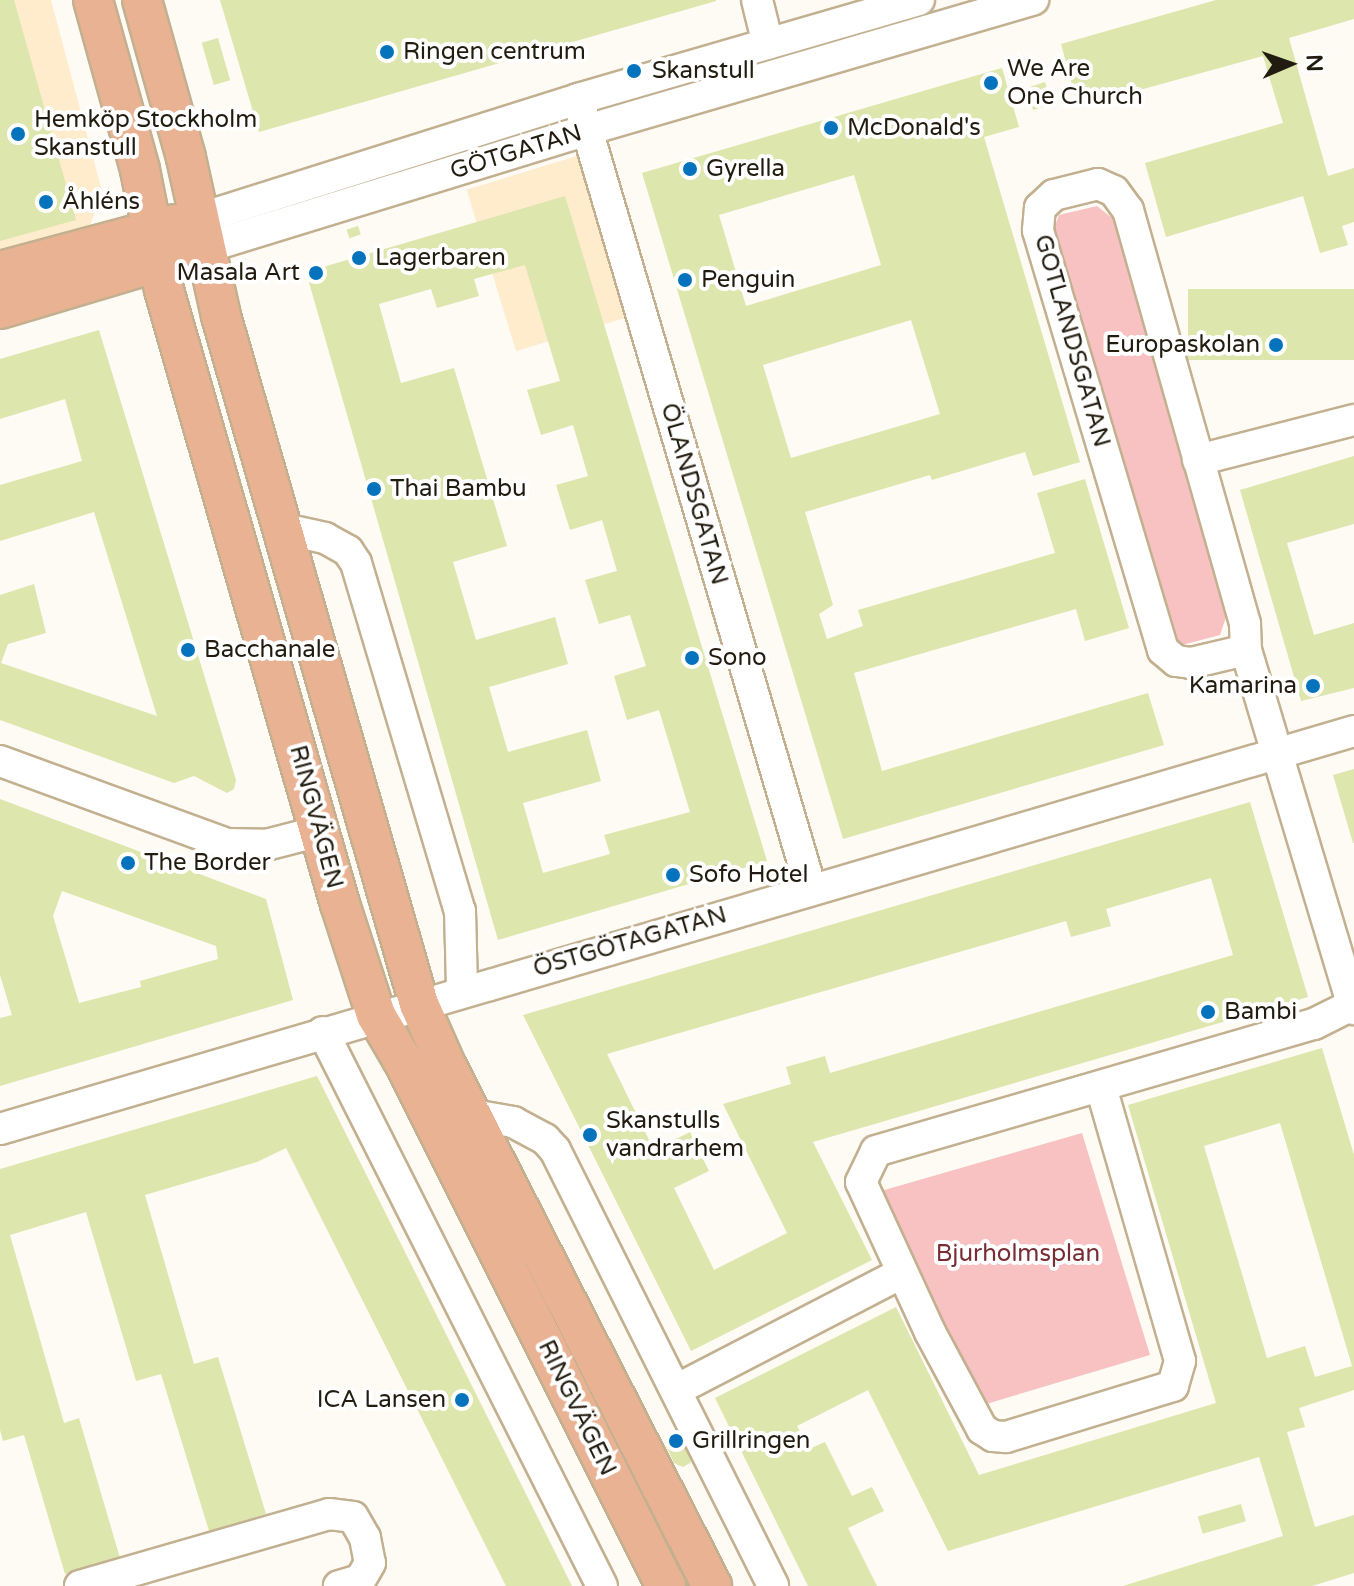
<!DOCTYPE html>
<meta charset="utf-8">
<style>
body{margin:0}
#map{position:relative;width:1354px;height:1586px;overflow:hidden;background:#fefbf4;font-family:"Varela Round",sans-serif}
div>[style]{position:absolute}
.built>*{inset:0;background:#feeccc;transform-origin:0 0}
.green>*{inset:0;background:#f8c1c2}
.building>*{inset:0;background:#dce6ad;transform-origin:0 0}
.roads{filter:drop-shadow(2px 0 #c2b090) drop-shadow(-2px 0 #c2b090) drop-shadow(0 2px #c2b090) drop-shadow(0 -2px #c2b090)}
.minor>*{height:30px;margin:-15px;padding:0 15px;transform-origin:15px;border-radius:15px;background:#fff}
.major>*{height:38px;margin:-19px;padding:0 19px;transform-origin:19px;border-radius:19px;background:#e9b393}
.dots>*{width:22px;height:22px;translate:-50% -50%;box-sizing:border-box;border:4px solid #fff;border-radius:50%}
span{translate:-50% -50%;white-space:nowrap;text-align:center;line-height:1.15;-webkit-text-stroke:8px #fff;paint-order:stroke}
.poi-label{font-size:24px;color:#221b0f}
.left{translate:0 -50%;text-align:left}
.right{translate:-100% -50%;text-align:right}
.street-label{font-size:24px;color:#221b0f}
.park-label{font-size:24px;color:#782d35}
.north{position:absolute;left:1250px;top:24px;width:80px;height:80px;-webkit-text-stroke:6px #fff;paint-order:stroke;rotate:88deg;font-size:22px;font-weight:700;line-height:32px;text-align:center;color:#221b0f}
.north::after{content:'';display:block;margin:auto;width:28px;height:36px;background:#221b0f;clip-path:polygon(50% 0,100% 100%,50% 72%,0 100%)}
</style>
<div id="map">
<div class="built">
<div style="clip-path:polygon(0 0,51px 0,102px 191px,86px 237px,0 260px)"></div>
<div style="left:590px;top:152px;width:169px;height:129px;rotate:73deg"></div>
</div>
<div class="green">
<div style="clip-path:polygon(1097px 206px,1117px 222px,1228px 611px,1220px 635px,1182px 645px,1165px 631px,1050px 239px,1059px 215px)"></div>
<div style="clip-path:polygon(1082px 1133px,1150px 1355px,983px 1405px,881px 1191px)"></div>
</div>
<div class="building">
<div style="clip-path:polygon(0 0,14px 0,76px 220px,0 241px)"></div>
<div style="clip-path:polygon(220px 0,716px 0,716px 1px,259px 132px)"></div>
<div style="clip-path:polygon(1216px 0,1354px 0,1354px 19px,1289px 38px,1328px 176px,1354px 168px,1354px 222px,1342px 226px,1348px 245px,1320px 253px,1303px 196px,1166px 237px,1145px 163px,1283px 123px,1263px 56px,1078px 107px,1061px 44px)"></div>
<div style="left:218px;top:38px;width:44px;height:17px;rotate:74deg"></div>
<div style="clip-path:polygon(evenodd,1002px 68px,1019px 127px,984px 137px,1080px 462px,1033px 476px,1025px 452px,932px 480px,930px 475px,805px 512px,833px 605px,819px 614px,827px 639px,863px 626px,858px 610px,1055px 553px,1037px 493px,1085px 479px,1129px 628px,1085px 641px,1076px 609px,854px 673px,882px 771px,1148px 693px,1164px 745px,843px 839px,642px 173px,1002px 68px,854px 175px,881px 265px,746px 306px,719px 215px,854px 175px,1002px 68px,911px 320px,940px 414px,791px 458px,763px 365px,911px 320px)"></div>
<div style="left:1045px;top:82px;width:23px;height:20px;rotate:72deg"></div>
<div style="clip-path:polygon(evenodd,565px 196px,767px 861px,498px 940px,306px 272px,565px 196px,525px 265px,560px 381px,527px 390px,541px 435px,573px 425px,588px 476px,556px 485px,570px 530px,602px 520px,617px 571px,585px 580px,599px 624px,630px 615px,646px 666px,614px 676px,627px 720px,659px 710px,690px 812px,604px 835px,610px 854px,543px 873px,523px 803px,601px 781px,587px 730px,508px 752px,489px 687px,568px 664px,555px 617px,476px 640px,453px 562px,507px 546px,454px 368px,401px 383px,379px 304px,431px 289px,437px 308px,479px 296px,474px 279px,525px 265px)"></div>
<div style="left:358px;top:226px;width:9px;height:12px;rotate:72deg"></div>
<div style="left:1354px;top:289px;width:71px;height:166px;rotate:90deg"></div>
<div style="clip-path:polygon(99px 330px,236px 780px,234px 789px,227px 793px,194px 776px,174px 783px,0 720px,0 595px,34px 584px,46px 633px,8px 644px,1px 663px,157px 716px,94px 512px,0 541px,0 485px,82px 461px,65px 399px,0 419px,0 359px)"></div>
<div style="clip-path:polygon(1354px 456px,1354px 524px,1287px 543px,1314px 635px,1354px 623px,1354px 688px,1301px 701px,1240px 490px)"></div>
<div style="clip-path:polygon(1354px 769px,1354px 843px,1353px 843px,1333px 775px)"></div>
<div style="clip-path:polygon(evenodd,0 799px,266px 899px,293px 1000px,0 1086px,0 1018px,12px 1015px,0 975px,0 799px,62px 891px,216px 946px,218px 959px,140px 981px,141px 987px,79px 1003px,53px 916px,62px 891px)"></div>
<div style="clip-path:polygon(evenodd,1250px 802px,1308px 997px,813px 1142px,872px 1260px,691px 1351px,523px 1015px,1250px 802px,1211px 878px,1233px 955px,830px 1073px,825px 1056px,786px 1067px,791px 1084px,723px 1104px,787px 1233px,714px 1270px,674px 1188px,709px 1171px,690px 1132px,654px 1150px,607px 1054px,1066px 921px,1071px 937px,1111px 926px,1106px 909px,1211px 878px)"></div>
<div style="clip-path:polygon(evenodd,1322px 1048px,1354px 1155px,1354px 1390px,1299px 1408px,1305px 1427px,1287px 1432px,1315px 1527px,1354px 1515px,1354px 1573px,1312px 1586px,1123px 1586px,1283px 1536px,1259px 1457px,948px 1551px,868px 1390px,797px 1426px,809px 1449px,825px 1442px,852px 1496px,872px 1487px,884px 1511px,848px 1528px,877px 1586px,808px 1586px,715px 1398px,896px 1307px,979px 1475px,1216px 1403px,1128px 1105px,1322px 1048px,1280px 1123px,1352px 1366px,1315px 1377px,1305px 1346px,1267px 1358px,1204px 1146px,1280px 1123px)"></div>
<div style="clip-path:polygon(317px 1076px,572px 1586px,506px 1586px,286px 1148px,257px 1162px,145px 1195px,194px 1364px,218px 1357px,266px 1514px,209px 1531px,161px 1374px,136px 1381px,86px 1212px,10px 1235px,64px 1423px,79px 1418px,120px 1558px,65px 1574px,24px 1435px,3px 1441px,0 1430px,0 1169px)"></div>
<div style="clip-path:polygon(675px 1432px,683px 1434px,693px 1455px,690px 1463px,683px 1467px,674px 1463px,665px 1443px,667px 1436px)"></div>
<div style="left:1241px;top:1504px;width:18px;height:45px;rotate:74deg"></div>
</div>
<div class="roads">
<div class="minor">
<div style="left:757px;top:0;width:45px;rotate:76deg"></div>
<div style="left:578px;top:99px;width:824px;rotate:73.57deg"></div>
<div style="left:1098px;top:184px;width:17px;rotate:24deg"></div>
<div style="left:1114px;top:191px;width:24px;rotate:54deg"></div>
<div style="left:1128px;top:210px;width:430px;rotate:74.2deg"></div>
<div style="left:1245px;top:624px;width:26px;rotate:88deg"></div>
<div style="left:1246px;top:650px;width:57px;rotate:166.7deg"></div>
<div style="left:1191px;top:663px;width:15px;rotate:-172deg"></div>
<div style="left:1176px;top:661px;width:17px;rotate:-140deg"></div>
<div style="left:1163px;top:650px;width:438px;rotate:-106.6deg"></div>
<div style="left:1038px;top:230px;width:22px;rotate:-85deg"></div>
<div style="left:1040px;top:208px;width:19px;rotate:-43deg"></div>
<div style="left:1054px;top:195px;width:45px;rotate:-14deg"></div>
<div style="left:198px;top:219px;width:398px;rotate:-17.5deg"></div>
<div style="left:578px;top:99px;width:355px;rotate:-16.2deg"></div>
<div style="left:204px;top:248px;width:401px;rotate:-17.1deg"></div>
<div style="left:587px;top:130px;width:465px;rotate:-16.3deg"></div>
<div style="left:1198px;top:460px;width:161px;rotate:-14.4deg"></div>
<div style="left:284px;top:529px;width:42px;rotate:12.4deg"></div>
<div style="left:325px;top:538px;width:26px;rotate:29deg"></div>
<div style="left:348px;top:551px;width:14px;rotate:56deg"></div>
<div style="left:356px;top:563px;width:363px;rotate:73.4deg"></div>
<div style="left:460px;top:911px;width:79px;rotate:88.5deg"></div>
<div style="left:1246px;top:650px;width:375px;rotate:73.3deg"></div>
<div style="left:0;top:761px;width:242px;rotate:20.1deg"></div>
<div style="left:227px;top:844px;width:39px;rotate:1deg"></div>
<div style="left:266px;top:845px;width:56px;rotate:-14.5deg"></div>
<div style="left:323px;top:1032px;width:620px;rotate:63.27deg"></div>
<div style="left:1101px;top:1087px;width:285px;rotate:73.9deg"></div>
<div style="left:1180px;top:1361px;width:26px;rotate:106deg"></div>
<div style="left:1173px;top:1386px;width:175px;rotate:163deg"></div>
<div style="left:1006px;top:1437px;width:13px;rotate:-176deg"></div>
<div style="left:993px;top:1436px;width:13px;rotate:-148deg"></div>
<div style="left:982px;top:1429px;width:110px;rotate:-118.2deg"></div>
<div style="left:930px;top:1332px;width:165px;rotate:-114.7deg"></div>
<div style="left:861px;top:1182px;width:34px;rotate:-64deg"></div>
<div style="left:876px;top:1151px;width:456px;rotate:-16.2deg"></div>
<div style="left:1314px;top:1024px;width:45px;rotate:-26.6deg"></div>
<div style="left:473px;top:1115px;width:41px;rotate:9.9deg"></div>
<div style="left:513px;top:1122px;width:36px;rotate:28deg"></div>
<div style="left:545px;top:1139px;width:15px;rotate:48deg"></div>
<div style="left:555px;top:1150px;width:487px;rotate:63.4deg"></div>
<div style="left:0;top:1129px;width:1411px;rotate:-16.38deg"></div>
<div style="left:676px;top:1390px;width:254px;rotate:-27.4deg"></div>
<div style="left:80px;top:1586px;width:259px;rotate:-16.1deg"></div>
<div style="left:329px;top:1514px;width:24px;rotate:7deg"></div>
<div style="left:353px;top:1517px;width:24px;rotate:60deg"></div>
<div style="left:365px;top:1538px;width:25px;rotate:79deg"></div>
<div style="left:370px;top:1563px;width:20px;rotate:120deg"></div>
<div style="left:360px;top:1580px;width:22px;rotate:164deg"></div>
</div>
<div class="major">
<div style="left:93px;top:0;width:176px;rotate:74.5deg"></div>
<div style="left:140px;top:170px;width:122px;rotate:78.7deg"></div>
<div style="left:164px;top:290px;width:639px;rotate:74.01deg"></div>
<div style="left:340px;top:904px;width:117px;rotate:72deg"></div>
<div style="left:376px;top:1015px;width:53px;rotate:59.6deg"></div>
<div style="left:403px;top:1061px;width:587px;rotate:63.39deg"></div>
<div style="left:142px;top:0;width:164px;rotate:74.4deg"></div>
<div style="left:186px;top:158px;width:162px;rotate:77.5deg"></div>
<div style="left:221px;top:316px;width:716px;rotate:73.94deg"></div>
<div style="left:419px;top:1004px;width:67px;rotate:66.1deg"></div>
<div style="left:446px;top:1065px;width:585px;rotate:62.95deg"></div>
<div style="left:0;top:271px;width:182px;rotate:-15deg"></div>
<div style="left:0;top:309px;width:189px;rotate:-16.6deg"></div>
</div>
</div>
<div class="dots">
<div style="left:387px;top:52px;background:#0472bd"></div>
<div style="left:634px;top:71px;background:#0472bd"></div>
<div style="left:991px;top:83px;background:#0472bd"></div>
<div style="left:831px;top:128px;background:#0472bd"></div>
<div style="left:18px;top:134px;background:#0472bd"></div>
<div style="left:690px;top:169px;background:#0472bd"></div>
<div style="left:46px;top:202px;background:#0472bd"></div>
<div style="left:359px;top:258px;background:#0472bd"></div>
<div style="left:316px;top:273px;background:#0472bd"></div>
<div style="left:685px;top:280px;background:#0472bd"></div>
<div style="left:1276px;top:345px;background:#0472bd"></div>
<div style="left:374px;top:489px;background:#0472bd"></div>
<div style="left:188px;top:650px;background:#0472bd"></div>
<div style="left:692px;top:658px;background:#0472bd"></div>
<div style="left:1313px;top:686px;background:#0472bd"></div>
<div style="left:128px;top:863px;background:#0472bd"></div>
<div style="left:673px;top:875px;background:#0472bd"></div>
<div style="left:1208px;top:1012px;background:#0472bd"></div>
<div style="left:590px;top:1135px;background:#0472bd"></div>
<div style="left:462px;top:1400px;background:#0472bd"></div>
<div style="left:676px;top:1441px;background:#0472bd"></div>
</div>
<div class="poi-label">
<span class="left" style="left:403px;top:52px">Ringen centrum</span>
<span class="left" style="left:1007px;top:83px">We Are<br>One Church</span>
<span class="left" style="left:652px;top:71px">Skanstull</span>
<span class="left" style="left:34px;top:134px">Hemköp Stockholm<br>Skanstull</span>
<span class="left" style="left:847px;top:128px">McDonald's</span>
<span class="left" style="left:706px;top:169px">Gyrella</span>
<span class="left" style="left:62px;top:202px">Åhléns</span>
<span class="left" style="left:375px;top:258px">Lagerbaren</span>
<span class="right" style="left:300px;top:273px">Masala Art</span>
<span class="left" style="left:701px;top:280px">Penguin</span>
<span class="right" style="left:1260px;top:345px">Europaskolan</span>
<span class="left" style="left:390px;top:489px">Thai Bambu</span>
<span class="left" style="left:204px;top:650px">Bacchanale</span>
<span class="left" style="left:708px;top:658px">Sono</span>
<span class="right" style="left:1297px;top:686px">Kamarina</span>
<span class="left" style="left:144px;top:863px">The Border</span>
<span class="left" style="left:689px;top:875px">Sofo Hotel</span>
<span class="left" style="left:1224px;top:1012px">Bambi</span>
<span class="left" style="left:606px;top:1135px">Skanstulls<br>vandrarhem</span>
<span class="right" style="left:446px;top:1400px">ICA Lansen</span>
<span class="left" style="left:692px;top:1441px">Grillringen</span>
</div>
<div class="street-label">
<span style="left:516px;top:152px;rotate:-17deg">GÖTGATAN</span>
<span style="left:1072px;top:341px;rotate:74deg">GOTLANDSGATAN</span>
<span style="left:694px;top:494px;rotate:74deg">ÖLANDSGATAN</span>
<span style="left:316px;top:817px;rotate:75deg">RINGVÄGEN</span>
<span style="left:630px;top:942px;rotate:-16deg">ÖSTGÖTAGATAN</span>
<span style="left:577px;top:1408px;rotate:64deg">RINGVÄGEN</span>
</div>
<div class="park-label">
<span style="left:1018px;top:1254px">Bjurholmsplan</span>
</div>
<div class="north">N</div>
</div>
